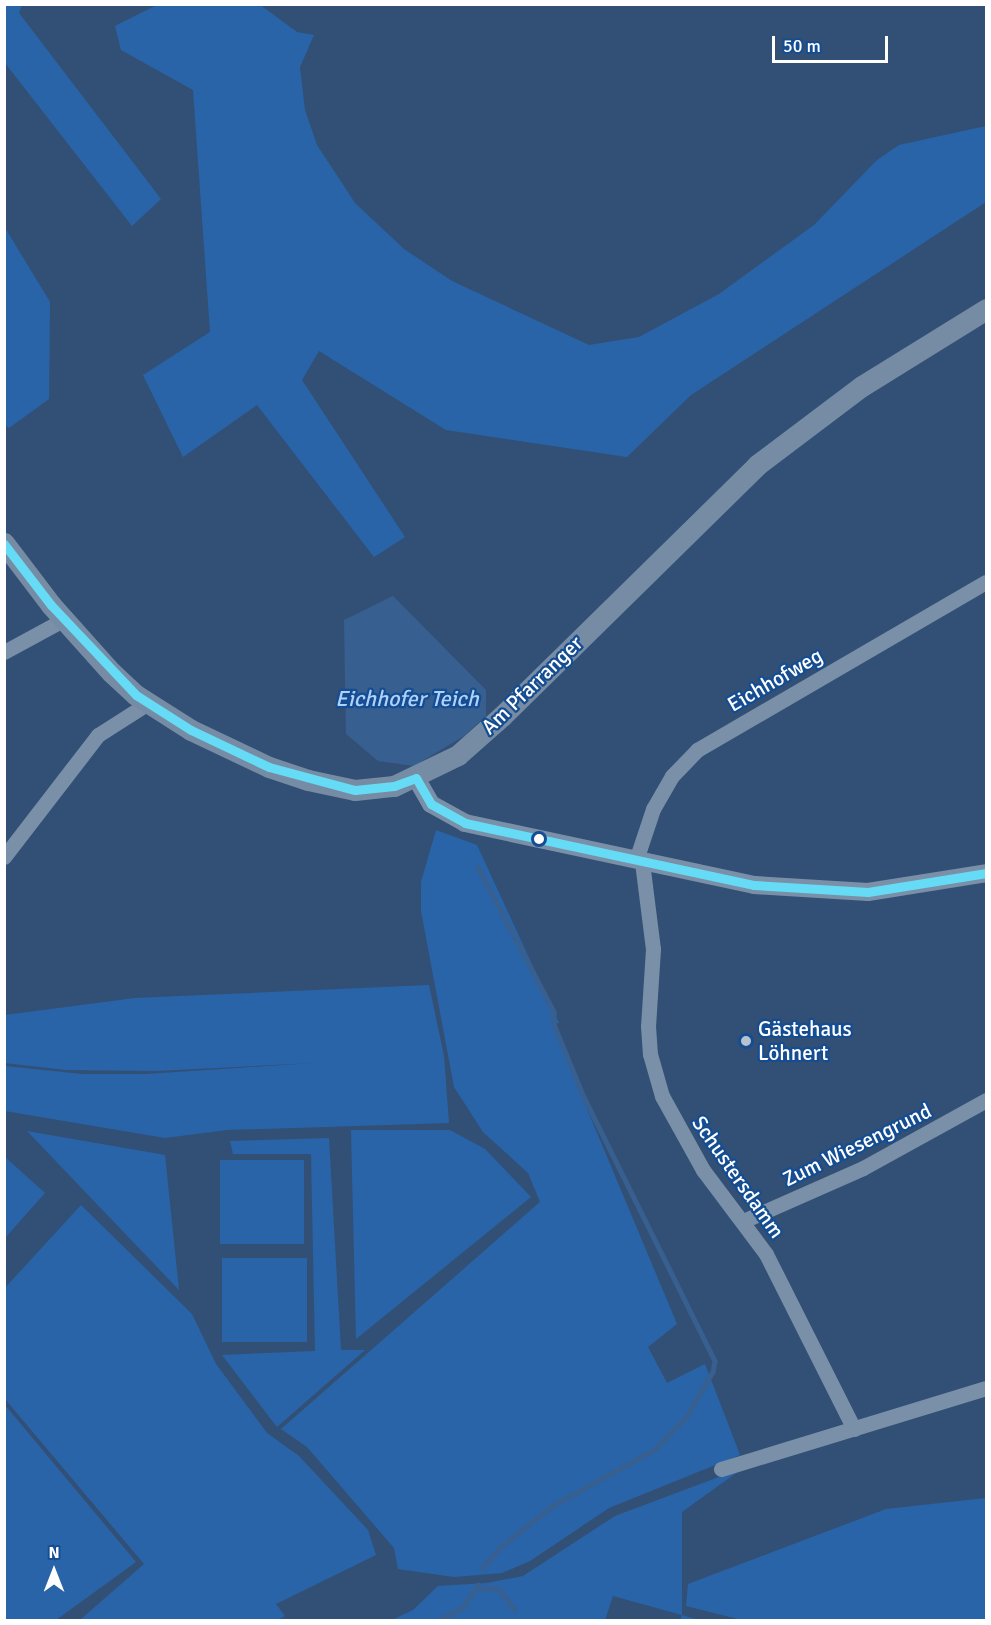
<!DOCTYPE html>
<meta charset="utf-8">
<style>
body{margin:0}
#map{position:relative;width:991px;height:1625px;overflow:hidden;background:#325075;font-family:Signika,sans-serif}
div>[style]{position:absolute}
.green>*{inset:0;background:#2964a9;transform-origin:0 0}
.water>*{inset:0;background:#375f90}
.stream>*{height:4.5px;margin:-2.25px;padding:0 2.25px;transform-origin:2.25px;border-radius:2.25px;background:#375f90}
.minor>*{height:15px;margin:-7.5px;padding:0 7.5px;transform-origin:7.5px;border-radius:7.5px;background:#7a90a8}
.tertiary>*{height:18px;margin:-9px;padding:0 9px;transform-origin:9px;border-radius:9px;background:#7a90a8}
.secondary>*{height:21px;margin:-10.5px;padding:0 10.5px;transform-origin:10.5px;border-radius:10.5px;background:#768ca5}
.bus-1>*{height:9px;margin:-4.5px;padding:0 4.5px;transform-origin:4.5px;border-radius:4.5px;background:#66dbf5}
.dots>*{width:16px;height:16px;translate:-50% -50%;box-sizing:border-box;border:3px solid #154d92;border-radius:50%}
span{translate:-50% -50%;white-space:nowrap;text-align:center;line-height:1.15;-webkit-text-stroke:4.5px #154d92;paint-order:stroke}
.street-label{font-size:21px;color:#fff}
.poi-label{font-size:21px;color:#fff}
.left{translate:0 -50%;text-align:left}
.water-label{font-size:22px;color:#b0d1f8;font-style:italic}
.frame{position:absolute;inset:0;border:6px solid #fff;pointer-events:none}
.north{position:absolute;left:24px;top:1541px;width:60px;height:60px;-webkit-text-stroke:4px #154d92;paint-order:stroke;rotate:0deg;font-size:16px;font-weight:700;line-height:24px;text-align:center;color:#fff}
.north::after{content:'';display:block;margin:auto;width:21px;height:27px;background:#fff;clip-path:polygon(50% 0,100% 100%,50% 72%,0 100%)}
.scale{position:absolute;left:772px;top:36px;width:116px;height:27px;box-sizing:border-box;border:3px solid #fff;border-top:0;padding-left:8px;font-size:18px;line-height:21px;white-space:nowrap;color:#fff;-webkit-text-stroke:4px #154d92;paint-order:stroke}
</style>
<div id="map">
<div class="green">
<div style="clip-path:polygon(5px 4px,22px 5px,19px 13px,161px 199px,132px 226px,5px 63px)"></div>
<div style="clip-path:polygon(259px 4px,297px 32px,314px 35px,300px 67px,305px 110px,317px 145px,355px 203px,404px 249px,452px 281px,589px 345px,639px 337px,719px 294px,814px 225px,877px 160px,899px 145px,986px 126px,986px 202px,691px 395px,627px 457px,446px 430px,319px 351px,302px 380px,405px 537px,374px 557px,257px 405px,183px 457px,143px 375px,210px 332px,193px 90px,121px 50px,115px 26px,157px 5px)"></div>
<div style="clip-path:polygon(4px 226px,50px 302px,49px 399px,9px 428px,4px 424px)"></div>
<div style="clip-path:polygon(436px 830px,477px 845px,559px 1023px,554px 1024px,582px 1097px,677px 1324px,648px 1347px,667px 1383px,705px 1364px,740px 1455px,609px 1508px,530px 1561px,502px 1573px,454px 1577px,398px 1569px,394px 1548px,307px 1447px,281px 1429px,540px 1202px,528px 1173px,483px 1132px,454px 1087px,421px 911px,421px 882px)"></div>
<div style="clip-path:polygon(429px 985px,444px 1056px,449px 1123px,227px 1130px,165px 1138px,5px 1111px,5px 1066px,82px 1074px,146px 1074px,314px 1063px,156px 1071px,66px 1070px,5px 1063px,5px 1015px,135px 998px)"></div>
<div style="clip-path:polygon(351px 1130px,450px 1130px,485px 1149px,531px 1197px,356px 1339px)"></div>
<div style="clip-path:polygon(27px 1131px,165px 1155px,179px 1290px)"></div>
<div style="clip-path:polygon(329px 1138px,341px 1350px,365px 1350px,277px 1427px,222px 1355px,315px 1351px,311px 1154px,233px 1154px,230px 1141px)"></div>
<div style="clip-path:polygon(5px 1157px,45px 1193px,5px 1238px)"></div>
<div style="left:220px;top:1160px;width:84px;height:84px"></div>
<div style="clip-path:polygon(81px 1205px,192px 1314px,216px 1364px,267px 1433px,299px 1456px,368px 1530px,376px 1555px,276px 1604px,285px 1616px,278px 1620px,80px 1620px,144px 1564px,5px 1399px,4px 1289px)"></div>
<div style="left:222px;top:1258px;width:85px;height:84px"></div>
<div style="clip-path:polygon(5px 1405px,136px 1562px,56px 1620px,5px 1620px)"></div>
<div style="clip-path:polygon(743px 1468px,682px 1512px,682px 1615px,699px 1620px,680px 1620px,682px 1615px,613px 1596px,605px 1620px,392px 1620px,413px 1610px,438px 1586px,487px 1583px,523px 1576px,615px 1516px)"></div>
<div style="clip-path:polygon(986px 1498px,986px 1620px,742px 1620px,686px 1606px,688px 1584px,886px 1509px)"></div>
</div>
<div class="water">
<div style="clip-path:polygon(393px 596px,486px 690px,486px 716px,464px 736px,414px 766px,378px 761px,346px 734px,344px 620px)"></div>
</div>
<div class="stream">
<div style="left:478px;top:867px;width:164px;rotate:62.3deg"></div>
<div style="left:554px;top:1012px;width:12px;rotate:90deg"></div>
<div style="left:554px;top:1024px;width:79px;rotate:67.7deg"></div>
<div style="left:584px;top:1097px;width:295px;rotate:63.6deg"></div>
<div style="left:715px;top:1361px;width:11px;rotate:100deg"></div>
<div style="left:713px;top:1372px;width:52px;rotate:120deg"></div>
<div style="left:687px;top:1417px;width:45px;rotate:134.1deg"></div>
<div style="left:656px;top:1449px;width:118px;rotate:151deg"></div>
<div style="left:553px;top:1506px;width:66px;rotate:141.7deg"></div>
<div style="left:501px;top:1547px;width:28px;rotate:131deg"></div>
<div style="left:476px;top:1588px;width:23px;rotate:2deg"></div>
<div style="left:499px;top:1589px;width:26px;rotate:53deg"></div>
<div style="left:439px;top:1620px;width:26px;rotate:-28deg"></div>
<div style="left:462px;top:1608px;width:28px;rotate:-55deg"></div>
</div>
<div class="minor">
<div style="left:4px;top:652px;width:67px;rotate:-28.5deg"></div>
<div style="left:4px;top:857px;width:154px;rotate:-52.4deg"></div>
<div style="left:98px;top:735px;width:59px;rotate:-32.6deg"></div>
<div style="left:636px;top:860px;width:54px;rotate:-71.6deg"></div>
<div style="left:653px;top:809px;width:38px;rotate:-60deg"></div>
<div style="left:672px;top:776px;width:36px;rotate:-46deg"></div>
<div style="left:697px;top:750px;width:334px;rotate:-30.2deg"></div>
<div style="left:642px;top:862px;width:88px;rotate:82.8deg"></div>
<div style="left:653px;top:949px;width:77px;rotate:93.7deg"></div>
<div style="left:648px;top:1026px;width:28px;rotate:86deg"></div>
<div style="left:650px;top:1054px;width:44px;rotate:74.1deg"></div>
<div style="left:662px;top:1096px;width:85px;rotate:61deg"></div>
<div style="left:703px;top:1170px;width:105px;rotate:53.1deg"></div>
<div style="left:766px;top:1254px;width:196px;rotate:63.3deg"></div>
<div style="left:743px;top:1221px;width:131px;rotate:-23.8deg"></div>
<div style="left:863px;top:1168px;width:141px;rotate:-28.9deg"></div>
<div style="left:721px;top:1469px;width:277px;rotate:-17deg"></div>
</div>
<div class="tertiary">
<div style="left:416px;top:778px;width:30px;rotate:60deg"></div>
<div style="left:431px;top:804px;width:39px;rotate:29deg"></div>
<div style="left:465px;top:823px;width:296px;rotate:12.1deg"></div>
<div style="left:754px;top:885px;width:114px;rotate:3.5deg"></div>
<div style="left:868px;top:892px;width:120px;rotate:-9.1deg"></div>
</div>
<div class="secondary">
<div style="left:4px;top:543px;width:78px;rotate:52.8deg"></div>
<div style="left:51px;top:605px;width:90px;rotate:48.2deg"></div>
<div style="left:111px;top:672px;width:34px;rotate:43deg"></div>
<div style="left:136px;top:695px;width:65px;rotate:32.5deg"></div>
<div style="left:191px;top:730px;width:86px;rotate:25.4deg"></div>
<div style="left:269px;top:767px;width:41px;rotate:18.4deg"></div>
<div style="left:308px;top:780px;width:48px;rotate:12deg"></div>
<div style="left:355px;top:790px;width:39px;rotate:-6deg"></div>
<div style="left:394px;top:786px;width:71px;rotate:-25.8deg"></div>
<div style="left:458px;top:755px;width:59px;rotate:-41.6deg"></div>
<div style="left:502px;top:716px;width:358px;rotate:-44.5deg"></div>
<div style="left:757px;top:465px;width:131px;rotate:-37deg"></div>
<div style="left:862px;top:386px;width:146px;rotate:-31.8deg"></div>
</div>
<div class="bus-1">
<div style="left:4px;top:544px;width:77px;rotate:52.4deg"></div>
<div style="left:51px;top:605px;width:124px;rotate:46.6deg"></div>
<div style="left:136px;top:695px;width:65px;rotate:32.5deg"></div>
<div style="left:191px;top:730px;width:86px;rotate:25.4deg"></div>
<div style="left:269px;top:767px;width:89px;rotate:15deg"></div>
<div style="left:355px;top:790px;width:39px;rotate:-6deg"></div>
<div style="left:394px;top:786px;width:23px;rotate:-20deg"></div>
<div style="left:416px;top:778px;width:30px;rotate:60deg"></div>
<div style="left:431px;top:804px;width:39px;rotate:29deg"></div>
<div style="left:465px;top:823px;width:296px;rotate:12.1deg"></div>
<div style="left:754px;top:885px;width:114px;rotate:3.5deg"></div>
<div style="left:868px;top:892px;width:120px;rotate:-9.1deg"></div>
</div>
<div class="dots">
<div style="left:539px;top:839px;background:#fff"></div>
<div style="left:746px;top:1041px;background:#b7c2cf"></div>
</div>
<div class="street-label">
<span style="left:775px;top:680px;rotate:-30deg">Eichhofweg</span>
<span style="left:532px;top:685px;rotate:-44deg">Am Pfarranger</span>
<span style="left:857px;top:1145px;rotate:-26deg">Zum Wiesengrund</span>
<span style="left:738px;top:1177px;rotate:55deg">Schustersdamm</span>
</div>
<div class="poi-label">
<span class="left" style="left:758px;top:1041px">Gästehaus<br>Löhnert</span>
</div>
<div class="water-label">
<span style="left:407px;top:699px">Eichhofer Teich</span>
</div>
<div class="frame"></div>
<div class="north">N</div>
<div class="scale">50 m</div>
</div>
